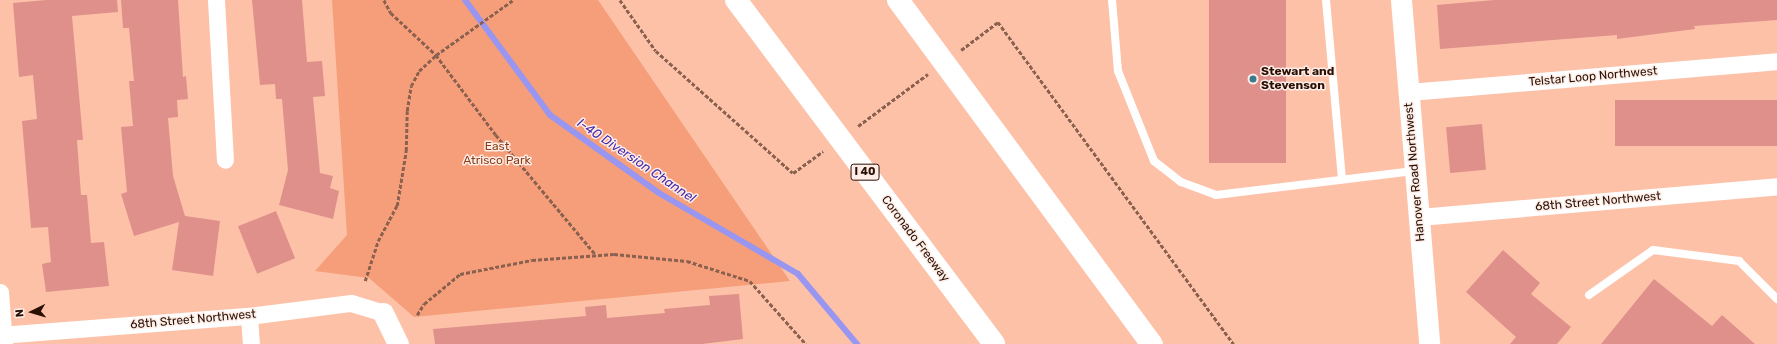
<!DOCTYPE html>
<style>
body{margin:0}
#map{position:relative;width:1777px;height:344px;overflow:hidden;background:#fdc1a8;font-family:Rubik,sans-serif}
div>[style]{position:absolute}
.green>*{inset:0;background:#f59e79}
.stream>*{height:6px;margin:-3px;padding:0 3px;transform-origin:3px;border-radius:3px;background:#9896f1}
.building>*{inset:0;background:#df908b;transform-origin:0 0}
.path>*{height:2.5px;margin-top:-1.25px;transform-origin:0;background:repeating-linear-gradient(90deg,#8a614f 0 4px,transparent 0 6px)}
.service>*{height:8px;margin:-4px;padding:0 4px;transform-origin:4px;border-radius:4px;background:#fff}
.minor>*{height:17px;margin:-8.5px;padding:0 8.5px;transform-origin:8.5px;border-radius:8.5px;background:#fff}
.tertiary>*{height:21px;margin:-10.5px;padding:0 10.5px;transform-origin:10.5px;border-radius:10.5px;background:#fff}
.motorway>*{height:22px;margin:-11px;padding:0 11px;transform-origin:11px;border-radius:11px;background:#fff}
.dots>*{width:11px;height:11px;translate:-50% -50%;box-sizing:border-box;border:2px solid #feeee7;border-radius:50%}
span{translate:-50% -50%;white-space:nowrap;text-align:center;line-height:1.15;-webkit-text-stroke:3px #feeee7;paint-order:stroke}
.shield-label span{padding:1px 3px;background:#feeee7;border:1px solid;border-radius:3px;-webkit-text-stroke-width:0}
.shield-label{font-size:11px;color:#290f04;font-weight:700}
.poi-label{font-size:12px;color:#290f04;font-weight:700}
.left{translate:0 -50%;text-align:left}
.street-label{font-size:12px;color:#290f04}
.park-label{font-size:12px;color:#8a3d17}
.water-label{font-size:13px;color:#4529ad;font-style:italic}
.north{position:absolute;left:12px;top:292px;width:40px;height:40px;-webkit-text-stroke:3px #feeee7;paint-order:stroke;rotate:265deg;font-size:11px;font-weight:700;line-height:16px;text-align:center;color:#290f04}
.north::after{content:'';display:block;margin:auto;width:14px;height:18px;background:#290f04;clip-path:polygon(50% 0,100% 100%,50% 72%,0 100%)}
</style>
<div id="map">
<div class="green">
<div style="clip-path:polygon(332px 0,598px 0,790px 281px,414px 317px,369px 278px,315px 271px,347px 235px)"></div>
</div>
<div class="stream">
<div style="left:465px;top:0;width:143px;rotate:53.5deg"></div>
<div style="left:550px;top:115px;width:134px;rotate:35.6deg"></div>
<div style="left:659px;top:193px;width:161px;rotate:30.2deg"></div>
<div style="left:798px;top:274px;width:92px;rotate:49.9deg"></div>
</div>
<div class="building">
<div style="clip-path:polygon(46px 0,117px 0,118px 12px,72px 16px,83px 140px,77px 140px,81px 195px,87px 195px,91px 243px,104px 242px,109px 286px,46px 292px,42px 264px,51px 262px,48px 227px,31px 228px,22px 121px,37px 119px,33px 75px,19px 77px,13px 3px)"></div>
<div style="clip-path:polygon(121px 0,178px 0,183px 77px,186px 76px,188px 99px,177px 100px,178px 117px,168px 118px,173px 176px,185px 216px,220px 221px,213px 276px,172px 270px,179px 222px,134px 236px,121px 194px,127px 192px,121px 127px,133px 126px,129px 81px,134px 81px,129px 28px,123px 28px)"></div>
<div style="clip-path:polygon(252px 0,302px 0,307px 62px,322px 61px,325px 96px,313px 97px,320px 173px,333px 176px,330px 188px,339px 191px,333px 219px,279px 205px,288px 170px,282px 99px,276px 99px,275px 84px,260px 85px)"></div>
<div style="left:1209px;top:0;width:77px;height:163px"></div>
<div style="clip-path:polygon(1494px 0,1777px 0,1777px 20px,1694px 26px,1695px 29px,1617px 39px,1617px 35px,1440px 49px,1437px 5px)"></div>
<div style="left:1777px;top:100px;width:46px;height:162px;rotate:90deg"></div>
<div style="left:1482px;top:124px;width:46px;height:36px;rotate:85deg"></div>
<div style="left:276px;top:211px;width:51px;height:41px;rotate:68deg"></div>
<div style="clip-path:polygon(1503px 250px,1540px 283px,1531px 294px,1571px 327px,1557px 344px,1510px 344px,1516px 337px,1466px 292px)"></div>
<div style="clip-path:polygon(1654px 279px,1712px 326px,1722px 315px,1755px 344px,1601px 344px)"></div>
<div style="clip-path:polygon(739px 294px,743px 339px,702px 344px,435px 344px,433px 329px,586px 316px,585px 307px,606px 305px,607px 318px,665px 313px,664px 309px,710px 305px,709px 296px)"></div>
</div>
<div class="path">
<div style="left:384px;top:0;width:15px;rotate:62deg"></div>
<div style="left:391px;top:13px;width:62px;rotate:43deg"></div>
<div style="left:436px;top:55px;width:100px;rotate:53.1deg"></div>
<div style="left:496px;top:135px;width:156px;rotate:50.2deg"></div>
<div style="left:620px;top:0;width:62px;rotate:54.8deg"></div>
<div style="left:656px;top:51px;width:183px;rotate:41.7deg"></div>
<div style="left:793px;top:173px;width:37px;rotate:-36deg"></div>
<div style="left:961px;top:50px;width:46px;rotate:-37.1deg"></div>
<div style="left:998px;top:22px;width:399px;rotate:53.8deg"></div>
<div style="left:858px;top:126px;width:87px;rotate:-36.6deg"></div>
<div style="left:365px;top:281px;width:42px;rotate:-72deg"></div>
<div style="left:378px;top:241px;width:40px;rotate:-62deg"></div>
<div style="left:397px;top:206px;width:56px;rotate:-80.7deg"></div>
<div style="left:406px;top:151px;width:40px;rotate:-88.6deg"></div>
<div style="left:407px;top:111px;width:25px;rotate:-81deg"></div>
<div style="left:411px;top:86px;width:17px;rotate:-62deg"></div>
<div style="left:419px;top:71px;width:23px;rotate:-43deg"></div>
<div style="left:436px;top:55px;width:95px;rotate:-35.5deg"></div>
<div style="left:417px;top:315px;width:13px;rotate:-58deg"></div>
<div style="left:424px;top:304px;width:47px;rotate:-39.8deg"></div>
<div style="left:460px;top:274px;width:73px;rotate:-11deg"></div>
<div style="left:532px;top:260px;width:82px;rotate:-4.2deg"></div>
<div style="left:614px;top:254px;width:73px;rotate:5.5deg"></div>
<div style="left:687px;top:261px;width:66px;rotate:17.6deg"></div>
<div style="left:750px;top:281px;width:84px;rotate:48.4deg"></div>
</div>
<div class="service">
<div style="left:1112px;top:0;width:71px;rotate:85.2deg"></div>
<div style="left:1118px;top:71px;width:97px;rotate:68.2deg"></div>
<div style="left:1154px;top:161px;width:34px;rotate:38deg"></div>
<div style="left:1181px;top:182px;width:37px;rotate:20deg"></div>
<div style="left:1216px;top:195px;width:199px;rotate:-6.9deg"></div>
<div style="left:1326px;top:0;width:180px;rotate:84.9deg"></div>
<div style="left:1589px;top:295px;width:78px;rotate:-35.1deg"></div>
<div style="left:1653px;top:250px;width:87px;rotate:7.3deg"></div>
<div style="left:1739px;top:261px;width:54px;rotate:45deg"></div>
</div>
<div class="minor">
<div style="left:216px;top:0;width:160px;rotate:86.8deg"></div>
<div style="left:1409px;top:92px;width:369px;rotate:-4.8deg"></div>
<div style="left:1419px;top:217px;width:359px;rotate:-4.9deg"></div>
<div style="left:0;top:292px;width:52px;rotate:85.6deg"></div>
<div style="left:249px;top:316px;width:28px;rotate:86deg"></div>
<div style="left:0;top:335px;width:250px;rotate:-4.4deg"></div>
<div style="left:249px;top:316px;width:103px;rotate:-7.3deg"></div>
<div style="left:351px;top:303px;width:34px;rotate:17deg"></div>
</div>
<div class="tertiary">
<div style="left:1401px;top:0;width:345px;rotate:85.3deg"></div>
<div style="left:383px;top:313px;width:34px;rotate:64deg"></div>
</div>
<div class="motorway">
<div style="left:736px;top:0;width:430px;rotate:53.1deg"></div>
<div style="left:898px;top:0;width:428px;rotate:53.6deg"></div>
</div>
<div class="dots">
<div style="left:1253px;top:79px;background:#3b798f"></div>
</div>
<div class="shield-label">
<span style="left:865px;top:172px">I 40</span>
</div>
<div class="poi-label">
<span class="left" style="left:1261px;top:79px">Stewart and<br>Stevenson</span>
</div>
<div class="street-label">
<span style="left:1593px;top:77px;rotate:-5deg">Telstar Loop Northwest</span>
<span style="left:1415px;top:172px;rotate:-95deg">Hanover Road Northwest</span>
<span style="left:1598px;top:202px;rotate:-5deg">68th Street Northwest</span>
<span style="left:915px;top:239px;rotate:53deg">Coronado Freeway</span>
<span style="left:193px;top:320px;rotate:-5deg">68th Street Northwest</span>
</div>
<div class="park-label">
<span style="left:497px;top:154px">East<br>Atrisco Park</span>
</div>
<div class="water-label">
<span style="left:636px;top:161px;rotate:34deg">I-40 Diversion Channel</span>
</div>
<div class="north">N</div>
</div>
